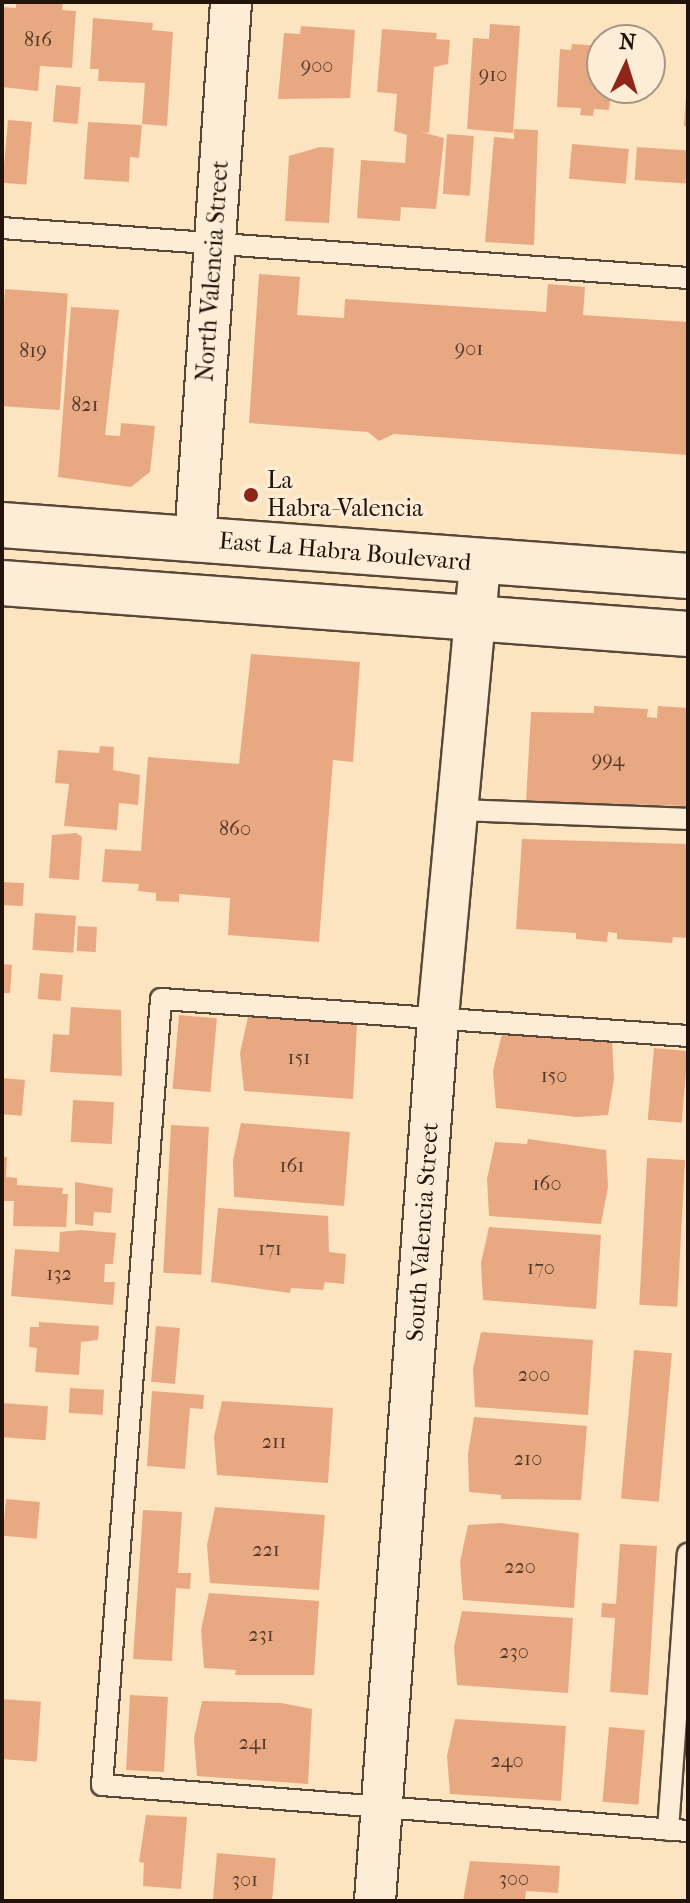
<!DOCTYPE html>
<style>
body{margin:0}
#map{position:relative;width:690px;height:1903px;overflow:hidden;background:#fce4c0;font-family:"IM FELL French Canon",serif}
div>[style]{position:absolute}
.building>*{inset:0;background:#e8a982;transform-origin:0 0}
.roads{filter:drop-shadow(2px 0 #584838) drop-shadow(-2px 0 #584838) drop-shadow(0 2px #584838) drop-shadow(0 -2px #584838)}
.service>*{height:20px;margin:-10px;padding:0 10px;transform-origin:10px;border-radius:10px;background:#fdedd6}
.minor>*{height:40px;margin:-20px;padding:0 20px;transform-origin:20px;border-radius:20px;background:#fdedd6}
.secondary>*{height:44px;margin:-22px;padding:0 22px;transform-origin:22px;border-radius:22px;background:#fdedd6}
.dots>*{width:22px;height:22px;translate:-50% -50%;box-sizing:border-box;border:4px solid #fdedd6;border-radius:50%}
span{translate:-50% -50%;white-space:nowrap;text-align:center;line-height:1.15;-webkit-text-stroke:7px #fdedd6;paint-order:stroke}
.number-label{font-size:20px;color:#543929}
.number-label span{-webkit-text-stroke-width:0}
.street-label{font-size:24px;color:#22140b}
.poi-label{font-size:24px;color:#22140b}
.left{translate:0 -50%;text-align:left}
.frame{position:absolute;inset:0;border:4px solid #22140b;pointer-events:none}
.north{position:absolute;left:586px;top:24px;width:80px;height:80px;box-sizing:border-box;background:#fdedd6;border:2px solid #a59685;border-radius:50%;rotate:4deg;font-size:22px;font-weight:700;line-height:32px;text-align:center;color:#22140b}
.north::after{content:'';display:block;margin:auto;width:28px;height:36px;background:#8f2418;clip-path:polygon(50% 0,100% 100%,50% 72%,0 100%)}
</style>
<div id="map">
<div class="building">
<div style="clip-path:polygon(16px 2px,63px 2px,62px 10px,76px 11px,72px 68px,40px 66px,38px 91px,2px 87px,2px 7px,16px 8px)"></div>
<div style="clip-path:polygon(93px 18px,153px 23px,152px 30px,173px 32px,167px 126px,142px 124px,145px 83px,98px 81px,99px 69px,90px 69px)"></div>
<div style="clip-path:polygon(490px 24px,520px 26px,513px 133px,467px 129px,473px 38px,489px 39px)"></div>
<div style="clip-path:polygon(301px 26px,355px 30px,350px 98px,278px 99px,284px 33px,300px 34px)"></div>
<div style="clip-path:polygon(382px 29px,437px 33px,436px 39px,450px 40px,448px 64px,434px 67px,429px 133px,421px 132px,444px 138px,436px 209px,401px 207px,400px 221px,357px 218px,361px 160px,405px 163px,407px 135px,394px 131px,397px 94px,377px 92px)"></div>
<div style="clip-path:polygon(572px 44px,602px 46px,602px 88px,611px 88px,609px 110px,594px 109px,593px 116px,580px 115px,581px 108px,557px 107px,560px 49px,571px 50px)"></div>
<div style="left:56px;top:85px;width:25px;height:37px;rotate:5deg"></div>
<div style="clip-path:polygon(686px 96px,688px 96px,688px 127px,684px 126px)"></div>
<div style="left:8px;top:120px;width:24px;height:63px;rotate:5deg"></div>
<div style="clip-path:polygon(88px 122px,142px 125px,139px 158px,130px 157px,129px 182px,84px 179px)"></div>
<div style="clip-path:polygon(514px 129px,538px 130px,534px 245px,485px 242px,494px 137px,514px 139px)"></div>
<div style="left:447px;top:134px;width:27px;height:60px;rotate:4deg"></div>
<div style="left:572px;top:144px;width:57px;height:35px;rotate:5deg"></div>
<div style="clip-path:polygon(320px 147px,334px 148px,329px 223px,285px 221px,289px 156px)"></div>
<div style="left:637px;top:147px;width:51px;height:33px;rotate:4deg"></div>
<div style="clip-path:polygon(259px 274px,300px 277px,297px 315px,344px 318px,345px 299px,546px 312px,548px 284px,585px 287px,583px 315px,688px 322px,688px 455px,394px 434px,379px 441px,368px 432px,249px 423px)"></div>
<div style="left:5px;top:289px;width:63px;height:117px;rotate:4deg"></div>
<div style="clip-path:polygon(71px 307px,119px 310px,105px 435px,120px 436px,121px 423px,155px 426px,150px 472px,131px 487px,58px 477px)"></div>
<div style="clip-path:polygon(251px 654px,360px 662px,353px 762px,333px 760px,319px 942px,228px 935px,230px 898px,179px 894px,179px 902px,156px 901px,156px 893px,138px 891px,139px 884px,102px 882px,105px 849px,141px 851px,148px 757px,239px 764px)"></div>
<div style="clip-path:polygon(594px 706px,648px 709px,647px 717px,657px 718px,658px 706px,688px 708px,686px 806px,526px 801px,531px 712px,594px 713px)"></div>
<div style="clip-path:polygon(100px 746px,114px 747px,113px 770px,140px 775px,138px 805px,119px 803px,117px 830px,64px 826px,69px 784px,55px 783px,58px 750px,99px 753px)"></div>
<div style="clip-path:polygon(76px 833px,82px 837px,79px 880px,49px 878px,52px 835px)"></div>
<div style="clip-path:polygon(522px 839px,688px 844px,686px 938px,673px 937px,672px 943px,617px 939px,617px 933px,608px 932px,607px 942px,576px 939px,576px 933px,516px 929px)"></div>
<div style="left:2px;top:882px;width:22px;height:23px;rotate:3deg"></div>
<div style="left:35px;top:913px;width:41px;height:37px;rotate:4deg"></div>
<div style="left:78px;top:926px;width:19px;height:25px;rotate:3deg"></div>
<div style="clip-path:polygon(2px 964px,12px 965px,10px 993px,2px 993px)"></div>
<div style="left:40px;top:973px;width:23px;height:26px;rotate:5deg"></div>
<div style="clip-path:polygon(71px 1007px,121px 1010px,122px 1076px,50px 1072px,53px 1034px,69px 1035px)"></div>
<div style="left:179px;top:1015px;width:38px;height:74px;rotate:5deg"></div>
<div style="clip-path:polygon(248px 1017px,357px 1024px,353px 1099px,244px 1091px,240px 1053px)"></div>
<div style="clip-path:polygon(502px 1034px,612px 1041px,614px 1079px,608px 1115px,577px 1117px,496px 1108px,493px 1071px)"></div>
<div style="left:654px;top:1048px;width:34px;height:72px;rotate:5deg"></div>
<div style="left:2px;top:1078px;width:23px;height:36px;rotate:5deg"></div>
<div style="left:73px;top:1100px;width:41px;height:42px;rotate:3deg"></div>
<div style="clip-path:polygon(241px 1123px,350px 1132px,344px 1206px,234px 1197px,233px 1160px)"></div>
<div style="left:171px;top:1125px;width:38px;height:148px;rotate:3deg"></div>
<div style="clip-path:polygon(528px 1139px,606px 1150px,608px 1187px,601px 1224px,489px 1216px,487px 1179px,495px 1142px,527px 1144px)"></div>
<div style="clip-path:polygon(2px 1157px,7px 1157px,6px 1177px,17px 1178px,17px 1185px,63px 1188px,62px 1194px,68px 1194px,66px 1227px,13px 1226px,14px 1201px,2px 1201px)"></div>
<div style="left:647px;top:1158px;width:38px;height:147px;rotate:3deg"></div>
<div style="clip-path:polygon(75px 1182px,113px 1188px,111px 1213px,94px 1212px,93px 1226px,75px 1224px)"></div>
<div style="clip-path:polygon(218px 1208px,328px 1216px,329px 1252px,346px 1254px,344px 1284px,325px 1282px,323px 1290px,291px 1288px,290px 1293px,211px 1282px)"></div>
<div style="clip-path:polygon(489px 1227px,601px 1235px,596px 1309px,483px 1300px,481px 1263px)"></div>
<div style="clip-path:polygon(81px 1230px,116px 1233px,113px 1264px,105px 1264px,104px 1282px,115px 1282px,113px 1305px,11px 1296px,15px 1249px,59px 1252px,60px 1232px)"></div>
<div style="clip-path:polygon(39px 1322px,99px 1326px,98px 1340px,81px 1342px,79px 1375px,35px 1372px,37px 1348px,29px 1347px,30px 1327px,39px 1327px)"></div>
<div style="left:156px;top:1326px;width:24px;height:56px;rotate:5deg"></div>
<div style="clip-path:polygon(481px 1332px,593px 1340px,588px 1415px,475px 1407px,473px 1369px)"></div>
<div style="left:634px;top:1350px;width:38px;height:149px;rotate:5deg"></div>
<div style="left:70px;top:1388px;width:34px;height:25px;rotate:3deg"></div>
<div style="clip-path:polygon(152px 1391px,204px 1395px,203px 1409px,190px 1408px,185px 1469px,147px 1466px)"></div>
<div style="clip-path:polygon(222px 1401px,333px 1408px,328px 1483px,217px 1475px,214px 1437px)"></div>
<div style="left:2px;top:1403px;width:46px;height:34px;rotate:4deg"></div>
<div style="clip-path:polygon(474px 1417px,587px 1426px,581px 1500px,501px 1499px,501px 1495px,469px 1492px,468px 1454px)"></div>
<div style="left:6px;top:1499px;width:34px;height:37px;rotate:5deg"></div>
<div style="clip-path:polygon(215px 1507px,325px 1515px,319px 1590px,210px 1583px,207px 1545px)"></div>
<div style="clip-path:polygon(143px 1510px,182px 1512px,178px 1573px,191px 1573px,190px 1589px,176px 1588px,172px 1661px,133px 1659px)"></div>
<div style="clip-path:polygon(500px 1523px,579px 1533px,574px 1608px,463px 1600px,460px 1562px,468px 1525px)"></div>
<div style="clip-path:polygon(620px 1544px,657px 1546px,648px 1695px,610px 1692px,615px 1618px,601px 1617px,602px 1603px,616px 1604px)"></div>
<div style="clip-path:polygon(209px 1593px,319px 1601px,314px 1675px,235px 1675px,236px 1670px,204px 1668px,201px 1630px)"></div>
<div style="clip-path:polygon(462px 1611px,573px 1618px,568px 1693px,457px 1685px,454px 1647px)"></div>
<div style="left:130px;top:1695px;width:38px;height:75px;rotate:3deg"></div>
<div style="left:2px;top:1699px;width:39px;height:60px;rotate:4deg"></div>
<div style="clip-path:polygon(202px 1701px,281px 1703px,312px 1709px,308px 1784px,197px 1776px,194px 1738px)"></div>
<div style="clip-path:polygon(455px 1719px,566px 1726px,561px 1801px,450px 1794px,447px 1756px)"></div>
<div style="left:609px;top:1727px;width:36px;height:75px;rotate:5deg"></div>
<div style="clip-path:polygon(146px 1815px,187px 1817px,181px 1889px,143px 1886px,144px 1863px,139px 1862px)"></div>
<div style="left:217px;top:1853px;width:59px;height:48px;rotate:5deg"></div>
<div style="clip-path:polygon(470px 1861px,560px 1866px,558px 1893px,526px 1891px,525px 1901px,463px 1901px)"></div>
</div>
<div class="roads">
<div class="service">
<div style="left:2px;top:228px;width:688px;rotate:4.17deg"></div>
<div style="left:457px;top:810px;width:231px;rotate:2.2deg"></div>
<div style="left:688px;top:1036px;width:528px;rotate:-175.98deg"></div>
<div style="left:161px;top:999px;width:788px;rotate:94.29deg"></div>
<div style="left:102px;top:1785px;width:588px;rotate:4.49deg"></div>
<div style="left:668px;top:1830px;width:277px;rotate:-85.9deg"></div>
</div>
<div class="minor">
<div style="left:195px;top:540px;width:539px;rotate:-86.17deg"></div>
<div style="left:375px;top:1901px;width:886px;rotate:-85.92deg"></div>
<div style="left:438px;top:1017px;width:455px;rotate:-84.7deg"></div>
</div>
<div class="secondary">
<div style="left:2px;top:525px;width:688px;rotate:4.25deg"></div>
<div style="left:2px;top:583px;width:688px;rotate:4.25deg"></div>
</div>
</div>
<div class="dots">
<div style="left:251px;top:495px;background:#8f2418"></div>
</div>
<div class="number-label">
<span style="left:38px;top:39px">816</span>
<span style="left:317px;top:65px">900</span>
<span style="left:493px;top:74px">910</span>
<span style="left:469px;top:348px">901</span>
<span style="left:33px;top:350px">819</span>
<span style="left:85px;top:404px">821</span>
<span style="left:608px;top:759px">994</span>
<span style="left:235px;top:828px">860</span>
<span style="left:299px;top:1057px">151</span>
<span style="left:554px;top:1075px">150</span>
<span style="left:292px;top:1165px">161</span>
<span style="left:547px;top:1183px">160</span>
<span style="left:270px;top:1248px">171</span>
<span style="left:541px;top:1267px">170</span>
<span style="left:59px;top:1273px">132</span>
<span style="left:534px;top:1374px">200</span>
<span style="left:274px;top:1441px">211</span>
<span style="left:528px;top:1458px">210</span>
<span style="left:266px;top:1549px">221</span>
<span style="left:520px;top:1566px">220</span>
<span style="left:261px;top:1634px">231</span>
<span style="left:514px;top:1651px">230</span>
<span style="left:253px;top:1742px">241</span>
<span style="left:507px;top:1760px">240</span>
<span style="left:514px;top:1878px">300</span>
<span style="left:245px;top:1879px">301</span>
</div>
<div class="street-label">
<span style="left:213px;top:271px;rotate:-86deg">North Valencia Street</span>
<span style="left:345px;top:552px;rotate:5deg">East La Habra Boulevard</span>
<span style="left:423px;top:1232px;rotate:-86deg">South Valencia Street</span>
</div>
<div class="poi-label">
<span class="left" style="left:267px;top:495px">La<br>Habra-Valencia</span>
</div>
<div class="frame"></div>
<div class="north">N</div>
</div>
